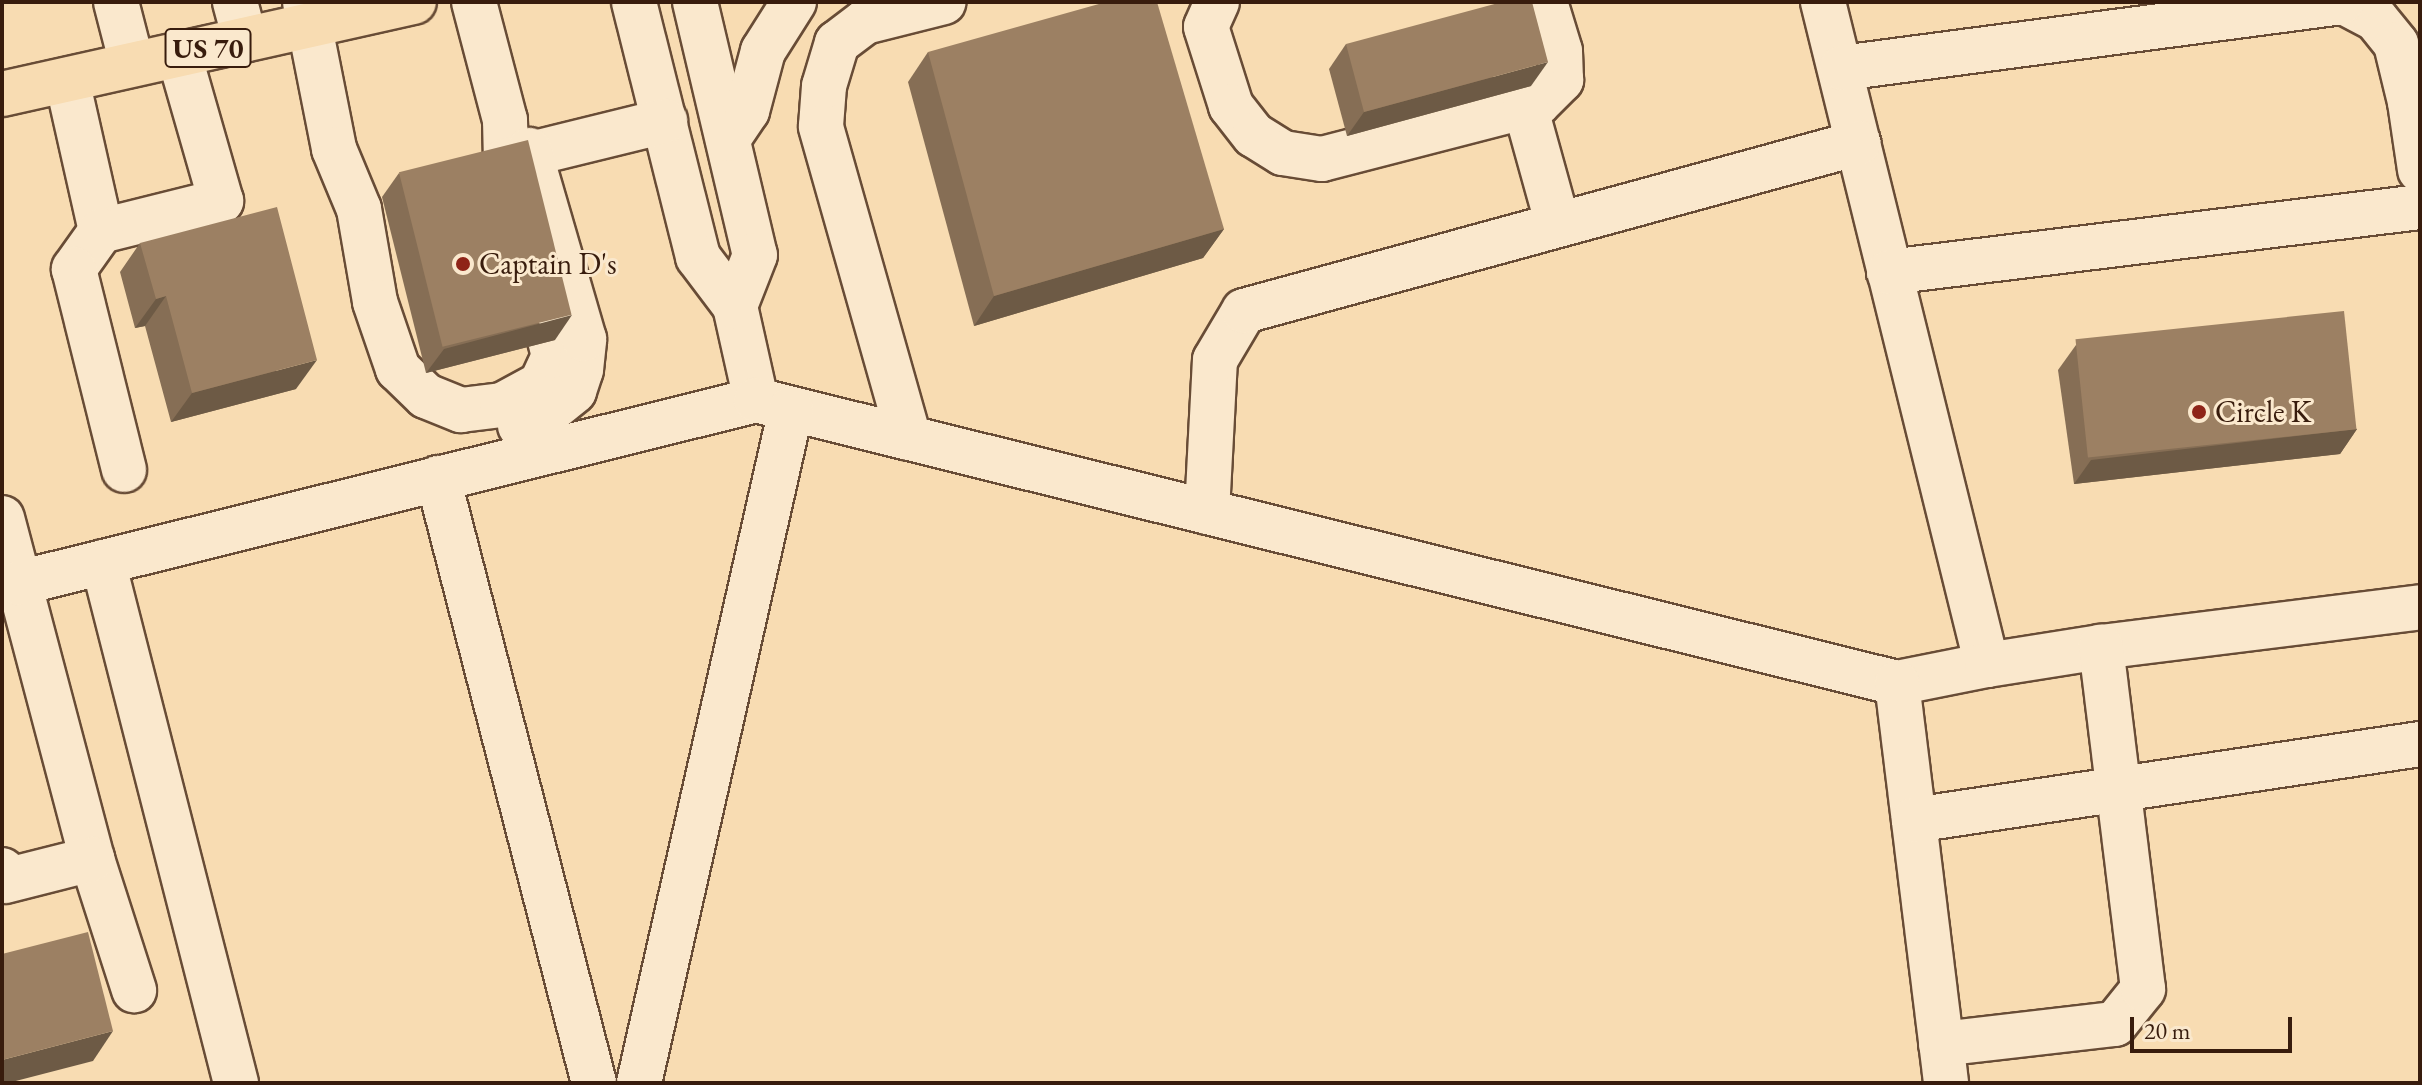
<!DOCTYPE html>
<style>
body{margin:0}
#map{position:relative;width:2422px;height:1085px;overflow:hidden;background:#f8dcb2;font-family:"EB Garamond",serif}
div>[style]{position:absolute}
.roads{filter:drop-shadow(2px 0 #684c36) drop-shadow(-2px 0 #684c36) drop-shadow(0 2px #684c36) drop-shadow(0 -2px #684c36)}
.minor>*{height:44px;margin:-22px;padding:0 22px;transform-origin:22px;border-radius:22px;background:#fae8cd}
.major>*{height:44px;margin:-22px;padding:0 22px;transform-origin:22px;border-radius:22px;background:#f8dcb2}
.wall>*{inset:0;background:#866e55}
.shaded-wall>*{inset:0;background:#6d5a45}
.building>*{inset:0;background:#9c8063;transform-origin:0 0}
.dots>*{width:22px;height:22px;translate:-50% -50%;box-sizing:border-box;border:4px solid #fae8cd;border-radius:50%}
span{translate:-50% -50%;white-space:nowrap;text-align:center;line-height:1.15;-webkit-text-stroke:6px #fae8cd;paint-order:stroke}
.shield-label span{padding:2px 6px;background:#fae8cd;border:2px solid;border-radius:6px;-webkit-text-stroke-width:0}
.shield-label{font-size:28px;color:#381c0d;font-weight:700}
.poi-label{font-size:30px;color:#381c0d}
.left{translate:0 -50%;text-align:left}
.frame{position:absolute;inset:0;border:4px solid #381c0d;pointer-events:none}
.scale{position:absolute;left:2130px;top:1017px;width:162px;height:36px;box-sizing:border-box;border:4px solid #381c0d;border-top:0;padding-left:10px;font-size:24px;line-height:28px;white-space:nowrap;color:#381c0d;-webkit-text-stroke:6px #fae8cd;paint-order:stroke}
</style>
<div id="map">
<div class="roads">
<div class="minor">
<div style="left:116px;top:2px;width:64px;rotate:75.5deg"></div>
<div style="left:235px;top:2px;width:39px;rotate:75deg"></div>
<div style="left:305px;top:2px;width:150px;rotate:78.8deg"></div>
<div style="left:334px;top:149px;width:65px;rotate:67.4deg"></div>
<div style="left:359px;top:209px;width:94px;rotate:80.2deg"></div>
<div style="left:375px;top:302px;width:71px;rotate:71.1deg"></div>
<div style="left:398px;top:369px;width:39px;rotate:44deg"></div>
<div style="left:426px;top:396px;width:38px;rotate:22deg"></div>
<div style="left:461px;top:410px;width:41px;rotate:-7deg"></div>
<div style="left:502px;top:405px;width:44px;rotate:-28.3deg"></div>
<div style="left:541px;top:384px;width:31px;rotate:-65deg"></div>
<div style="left:554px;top:356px;width:76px;rotate:-104.4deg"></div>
<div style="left:474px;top:2px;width:122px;rotate:75.3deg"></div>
<div style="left:505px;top:120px;width:40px;rotate:88.6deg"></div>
<div style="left:506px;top:160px;width:44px;rotate:76.9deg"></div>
<div style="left:634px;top:2px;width:263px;rotate:75.9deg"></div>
<div style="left:698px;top:257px;width:61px;rotate:52.9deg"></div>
<div style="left:735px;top:306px;width:96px;rotate:77.4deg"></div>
<div style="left:695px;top:2px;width:260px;rotate:76.7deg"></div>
<div style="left:755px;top:255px;width:55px;rotate:111.4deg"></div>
<div style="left:1217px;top:2px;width:27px;rotate:114deg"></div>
<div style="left:1206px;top:27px;width:83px;rotate:72.4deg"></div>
<div style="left:1231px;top:106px;width:37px;rotate:52deg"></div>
<div style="left:1254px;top:135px;width:34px;rotate:32deg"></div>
<div style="left:1283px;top:153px;width:39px;rotate:9deg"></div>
<div style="left:1322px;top:159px;width:223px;rotate:-14.5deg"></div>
<div style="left:1538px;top:103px;width:33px;rotate:-45deg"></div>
<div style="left:1561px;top:80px;width:29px;rotate:-92deg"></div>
<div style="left:1560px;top:51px;width:51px;rotate:-107deg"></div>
<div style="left:1823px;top:2px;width:683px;rotate:76.11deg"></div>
<div style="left:1987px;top:665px;width:92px;rotate:168.7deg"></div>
<div style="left:2344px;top:2px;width:36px;rotate:28deg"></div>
<div style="left:2376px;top:19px;width:32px;rotate:51deg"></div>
<div style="left:2396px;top:44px;width:60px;rotate:76.4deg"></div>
<div style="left:2410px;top:102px;width:69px;rotate:81.6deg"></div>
<div style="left:1842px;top:68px;width:504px;rotate:-7.52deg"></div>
<div style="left:67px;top:80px;width:155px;rotate:77.3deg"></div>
<div style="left:101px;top:231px;width:124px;rotate:-14deg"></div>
<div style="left:221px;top:201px;width:152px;rotate:-106deg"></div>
<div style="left:1525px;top:106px;width:123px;rotate:74.5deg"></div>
<div style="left:728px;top:139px;width:34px;rotate:-56deg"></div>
<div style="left:747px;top:111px;width:62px;rotate:-75.1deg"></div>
<div style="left:763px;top:51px;width:58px;rotate:-57.7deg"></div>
<div style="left:506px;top:160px;width:164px;rotate:-13.8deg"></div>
<div style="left:101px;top:231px;width:47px;rotate:125.4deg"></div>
<div style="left:74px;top:269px;width:207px;rotate:76deg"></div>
<div style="left:1889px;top:272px;width:535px;rotate:-6.98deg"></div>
<div style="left:520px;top:426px;width:29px;rotate:-25deg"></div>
<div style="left:546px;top:414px;width:36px;rotate:-39deg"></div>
<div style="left:574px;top:391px;width:22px;rotate:-72deg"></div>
<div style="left:581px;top:370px;width:31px;rotate:-84deg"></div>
<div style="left:584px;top:339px;width:197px;rotate:-106.2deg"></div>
<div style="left:909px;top:438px;width:324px;rotate:-105.8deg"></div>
<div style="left:821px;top:126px;width:40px;rotate:-85.7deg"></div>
<div style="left:824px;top:86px;width:45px;rotate:-73.2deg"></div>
<div style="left:837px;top:43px;width:35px;rotate:-37deg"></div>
<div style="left:865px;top:22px;width:81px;rotate:-14.2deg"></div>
<div style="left:438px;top:478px;width:625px;rotate:75.54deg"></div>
<div style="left:1207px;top:512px;width:152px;rotate:-87deg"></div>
<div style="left:1215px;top:360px;width:57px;rotate:-59.4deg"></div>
<div style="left:1244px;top:311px;width:637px;rotate:-15.3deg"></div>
<div style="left:2px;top:518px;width:353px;rotate:75.2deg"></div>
<div style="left:92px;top:859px;width:138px;rotate:72.2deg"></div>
<div style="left:103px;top:562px;width:538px;rotate:75.68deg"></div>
<div style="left:19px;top:583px;width:759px;rotate:-13.94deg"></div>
<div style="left:756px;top:400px;width:1176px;rotate:13.93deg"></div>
<div style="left:1897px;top:683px;width:403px;rotate:83deg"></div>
<div style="left:1987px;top:665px;width:115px;rotate:-9deg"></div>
<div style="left:2101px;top:647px;width:321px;rotate:-7.1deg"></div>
<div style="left:1914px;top:820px;width:512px;rotate:-8.54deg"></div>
<div style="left:2px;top:870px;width:11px;rotate:75deg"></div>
<div style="left:5px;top:881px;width:90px;rotate:-14.2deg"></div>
<div style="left:1941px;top:1044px;width:175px;rotate:-6.6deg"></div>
<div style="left:2115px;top:1024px;width:45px;rotate:-51.3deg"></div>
<div style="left:2143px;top:989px;width:345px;rotate:-97deg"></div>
<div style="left:639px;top:1083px;width:691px;rotate:-77.29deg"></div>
</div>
<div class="major">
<div style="left:2px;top:94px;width:422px;rotate:-12.6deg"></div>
</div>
</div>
<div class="wall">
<div style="clip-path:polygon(1346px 44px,1531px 86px,1347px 136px,1329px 69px)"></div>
<div style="clip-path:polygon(928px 52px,1224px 229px,1203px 258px,974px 326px,908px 82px)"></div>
<div style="clip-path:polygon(399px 173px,555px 340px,426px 373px,382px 197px)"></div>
<div style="clip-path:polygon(140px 243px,296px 389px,171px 422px,145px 326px,135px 328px,120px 272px)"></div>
<div style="clip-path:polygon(2076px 345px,2357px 429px,2340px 454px,2074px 484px,2058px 370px)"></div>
</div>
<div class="shaded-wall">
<div style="clip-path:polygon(1548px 62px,1531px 86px,1347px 136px,1364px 112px)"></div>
<div style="clip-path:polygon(1224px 229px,1203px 258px,974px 326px,994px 296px)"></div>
<div style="clip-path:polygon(166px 296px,145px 326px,135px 328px,156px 299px)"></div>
<div style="clip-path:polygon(572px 315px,555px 340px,426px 373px,444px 349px)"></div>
<div style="clip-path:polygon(317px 360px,296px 389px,171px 422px,192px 393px)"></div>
<div style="clip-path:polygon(2357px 429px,2340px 454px,2074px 484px,2091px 460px)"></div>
<div style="clip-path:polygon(113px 1031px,93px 1061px,8px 1083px,2px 1083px,2px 1060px)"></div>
</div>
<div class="building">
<div style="clip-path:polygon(1106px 2px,1157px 2px,1224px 229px,994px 296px,928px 52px)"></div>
<div style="clip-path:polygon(1502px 2px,1532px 2px,1548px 62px,1364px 112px,1346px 44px)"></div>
<div style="left:528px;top:140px;width:180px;height:133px;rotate:76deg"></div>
<div style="clip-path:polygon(277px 207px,317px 360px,192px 393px,166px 296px,156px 299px,140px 243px)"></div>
<div style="left:2344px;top:311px;width:119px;height:270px;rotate:84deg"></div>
<div style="clip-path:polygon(88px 932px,113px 1031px,2px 1060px,2px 954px)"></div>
</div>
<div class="dots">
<div style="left:463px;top:264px;background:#8f2418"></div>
<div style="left:2199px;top:412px;background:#8f2418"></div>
</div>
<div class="shield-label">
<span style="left:208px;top:48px">US 70</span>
</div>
<div class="poi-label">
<span class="left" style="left:479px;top:264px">Captain D's</span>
<span class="left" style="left:2215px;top:412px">Circle K</span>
</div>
<div class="frame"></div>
<div class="scale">20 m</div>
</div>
